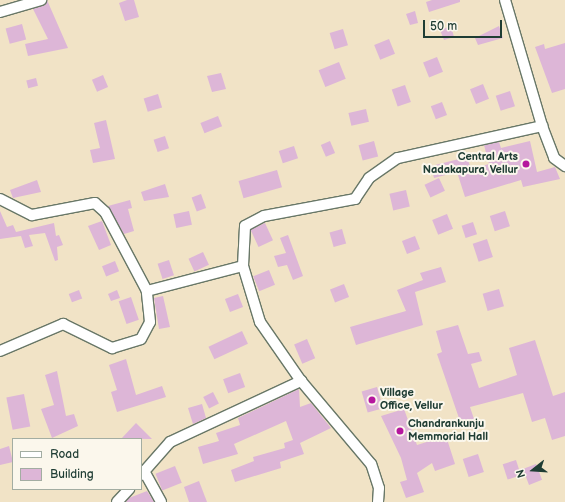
<!DOCTYPE html>
<style>
body{margin:0}
#map{position:relative;width:565px;height:502px;overflow:hidden;background:#f1e3c6;font-family:"Balsamiq Sans",sans-serif}
div>[style]{position:absolute}
.building>*{inset:0;background:#ddb6d7;transform-origin:0 0}
.roads{filter:drop-shadow(1px 0 #687767) drop-shadow(-1px 0 #687767) drop-shadow(0 1px #687767) drop-shadow(0 -1px #687767)}
.minor>*{height:10px;margin:-5px;padding:0 5px;transform-origin:5px;border-radius:5px;background:#fff}
.dots>*{width:11px;height:11px;translate:-50% -50%;box-sizing:border-box;border:2px solid #fbf7ec;border-radius:50%}
span{translate:-50% -50%;white-space:nowrap;text-align:center;line-height:1.15;-webkit-text-stroke:4px #fbf7ec;paint-order:stroke}
.poi-label{font-size:11px;color:#1f3d34;font-weight:700}
.right{translate:-100% -50%;text-align:right}
.left{translate:0 -50%;text-align:left}
.legend{position:absolute;left:12px;top:438px;width:130px;height:52px;box-sizing:border-box;background:#fbf7ec;border:1px solid #a3ada2;margin:0;padding:5px 7px;list-style:none;font-size:12px;color:#1f3d34}
.legend li{display:flex;align-items:center;gap:8px;height:20px}
.legend b{width:20px;border:1px solid #a3ada2}
.north{position:absolute;left:513px;top:450px;width:40px;height:40px;-webkit-text-stroke:3px #fbf7ec;paint-order:stroke;rotate:253deg;font-size:11px;font-weight:700;line-height:16px;text-align:center;color:#1f3d34}
.north::after{content:'';display:block;margin:auto;width:14px;height:18px;background:#1f3d34;clip-path:polygon(50% 0,100% 100%,50% 72%,0 100%)}
.scale{position:absolute;left:423px;top:20px;width:79px;height:18px;box-sizing:border-box;border:2px solid #1f3d34;border-top:0;padding-left:5px;font-size:12px;line-height:14px;white-space:nowrap;color:#1f3d34;-webkit-text-stroke:3px #fbf7ec;paint-order:stroke}
</style>
<div id="map">
<div class="building">
<div style="clip-path:polygon(47px 0,68px 48px,28px 56px,25px 44px,48px 39px,33px 9px,45px 5px)"></div>
<div style="clip-path:polygon(127px 0,134px 0,139px 17px,125px 21px,119px 3px)"></div>
<div style="clip-path:polygon(432px 0,460px 0,460px 2px,429px 12px,426px 2px)"></div>
<div style="clip-path:polygon(415px 11px,418px 23px,410px 25px,406px 14px)"></div>
<div style="left:22px;top:24px;width:16px;height:17px;rotate:75deg"></div>
<div style="clip-path:polygon(451px 26px,454px 37px,444px 40px,440px 30px)"></div>
<div style="clip-path:polygon(499px 26px,503px 38px,478px 45px,475px 38px)"></div>
<div style="left:343px;top:29px;width:17px;height:14px;rotate:73deg"></div>
<div style="left:389px;top:39px;width:16px;height:16px;rotate:68deg"></div>
<div style="clip-path:polygon(565px 43px,565px 89px,552px 93px,535px 47px,544px 44px,545px 49px)"></div>
<div style="left:437px;top:57px;width:16px;height:15px;rotate:68deg"></div>
<div style="left:339px;top:62px;width:18px;height:22px;rotate:68deg"></div>
<div style="clip-path:polygon(221px 73px,226px 89px,212px 92px,207px 76px)"></div>
<div style="left:103px;top:75px;width:13px;height:12px;rotate:67deg"></div>
<div style="left:36px;top:78px;width:8px;height:10px;rotate:76deg"></div>
<div style="left:483px;top:84px;width:16px;height:14px;rotate:68deg"></div>
<div style="left:405px;top:85px;width:18px;height:14px;rotate:71deg"></div>
<div style="left:510px;top:91px;width:16px;height:15px;rotate:72deg"></div>
<div style="left:158px;top:94px;width:14px;height:15px;rotate:73deg"></div>
<div style="left:442px;top:102px;width:14px;height:12px;rotate:69deg"></div>
<div style="left:366px;top:109px;width:13px;height:18px;rotate:77deg"></div>
<div style="left:218px;top:116px;width:11px;height:19px;rotate:68deg"></div>
<div style="clip-path:polygon(106px 120px,115px 159px,93px 163px,90px 150px,100px 148px,94px 123px)"></div>
<div style="left:165px;top:136px;width:13px;height:12px;rotate:72deg"></div>
<div style="left:330px;top:141px;width:13px;height:10px;rotate:67deg"></div>
<div style="left:374px;top:141px;width:16px;height:16px;rotate:75deg"></div>
<div style="clip-path:polygon(530px 141px,537px 172px,555px 167px,560px 179px,523px 187px,521px 180px,465px 197px,457px 172px,434px 178px,431px 166px,467px 157px,471px 169px,489px 164px,484px 145px,499px 142px,501px 148px)"></div>
<div style="left:294px;top:146px;width:13px;height:16px;rotate:72deg"></div>
<div style="left:277px;top:170px;width:18px;height:40px;rotate:74deg"></div>
<div style="left:439px;top:178px;width:14px;height:16px;rotate:65deg"></div>
<div style="clip-path:polygon(37px 180px,41px 192px,13px 198px,10px 190px)"></div>
<div style="clip-path:polygon(165px 184px,169px 197px,144px 201px,141px 192px)"></div>
<div style="left:406px;top:190px;width:17px;height:17px;rotate:77deg"></div>
<div style="left:201px;top:194px;width:15px;height:10px;rotate:70deg"></div>
<div style="clip-path:polygon(130px 200px,132px 208px,128px 209px,134px 231px,124px 234px,108px 206px)"></div>
<div style="clip-path:polygon(0 211px,7px 227px,13px 225px,16px 232px,54px 223px,56px 236px,59px 235px,63px 245px,57px 247px,58px 260px,55px 261px,45px 233px,29px 235px,33px 246px,25px 248px,21px 236px,0 239px)"></div>
<div style="left:189px;top:211px;width:14px;height:16px;rotate:78deg"></div>
<div style="left:505px;top:211px;width:16px;height:16px;rotate:72deg"></div>
<div style="left:447px;top:214px;width:16px;height:16px;rotate:68deg"></div>
<div style="clip-path:polygon(102px 221px,111px 245px,99px 250px,88px 226px)"></div>
<div style="left:473px;top:222px;width:13px;height:12px;rotate:72deg"></div>
<div style="left:265px;top:223px;width:19px;height:16px;rotate:65deg"></div>
<div style="left:342px;top:229px;width:15px;height:13px;rotate:74deg"></div>
<div style="clip-path:polygon(288px 235px,303px 276px,293px 280px,287px 265px,278px 267px,274px 256px,286px 253px,280px 238px)"></div>
<div style="left:415px;top:236px;width:14px;height:14px;rotate:69deg"></div>
<div style="left:487px;top:239px;width:19px;height:15px;rotate:72deg"></div>
<div style="left:203px;top:252px;width:14px;height:16px;rotate:65deg"></div>
<div style="left:169px;top:260px;width:16px;height:12px;rotate:72deg"></div>
<div style="left:115px;top:261px;width:11px;height:14px;rotate:68deg"></div>
<div style="clip-path:polygon(441px 267px,446px 282px,415px 292px,423px 325px,356px 345px,350px 327px,406px 311px,397px 290px,423px 280px,420px 273px)"></div>
<div style="left:269px;top:270px;width:16px;height:17px;rotate:68deg"></div>
<div style="left:344px;top:284px;width:14px;height:15px;rotate:69deg"></div>
<div style="left:499px;top:289px;width:18px;height:17px;rotate:74deg"></div>
<div style="left:79px;top:290px;width:9px;height:11px;rotate:69deg"></div>
<div style="clip-path:polygon(117px 290px,120px 298px,111px 301px,108px 294px)"></div>
<div style="left:238px;top:294px;width:14px;height:14px;rotate:69deg"></div>
<div style="clip-path:polygon(163px 296px,170px 327px,159px 329px,154px 298px)"></div>
<div style="left:131px;top:297px;width:24px;height:13px;rotate:71deg"></div>
<div style="clip-path:polygon(458px 325px,468px 354px,479px 352px,482px 361px,471px 364px,479px 388px,517px 375px,509px 348px,535px 340px,553px 396px,565px 392px,565px 436px,552px 440px,545px 418px,532px 422px,523px 393px,470px 407px,474px 419px,461px 424px,437px 354px,442px 352px,436px 331px)"></div>
<div style="left:242px;top:331px;width:14px;height:37px;rotate:65deg"></div>
<div style="left:307px;top:339px;width:21px;height:14px;rotate:67deg"></div>
<div style="clip-path:polygon(126px 359px,136px 395px,162px 386px,166px 397px,117px 412px,111px 392px,117px 390px,109px 365px)"></div>
<div style="clip-path:polygon(57px 371px,66px 416px,74px 414px,78px 426px,52px 438px,41px 409px,54px 405px,45px 375px)"></div>
<div style="left:240px;top:373px;width:15px;height:18px;rotate:70deg"></div>
<div style="left:377px;top:387px;width:22px;height:16px;rotate:74deg"></div>
<div style="clip-path:polygon(299px 389px,300px 407px,311px 403px,331px 428px,300px 443px,304px 454px,280px 462px,281px 468px,235px 482px,231px 470px,254px 461px,253px 457px,285px 448px,284px 443px,293px 440px,286px 421px,234px 444px,238px 454px,203px 464px,198px 447px,219px 441px,216px 433px,240px 425px,238px 418px)"></div>
<div style="left:213px;top:392px;width:13px;height:11px;rotate:63deg"></div>
<div style="left:24px;top:394px;width:33px;height:18px;rotate:79deg"></div>
<div style="clip-path:polygon(202px 404px,206px 418px,193px 424px,188px 408px)"></div>
<div style="clip-path:polygon(404px 409px,417px 445px,446px 436px,455px 464px,435px 471px,432px 463px,417px 473px,424px 492px,406px 498px,400px 482px,407px 480px,401px 458px,381px 416px)"></div>
<div style="clip-path:polygon(136px 423px,152px 439px,121px 439px)"></div>
<div style="clip-path:polygon(9px 446px,13px 462px,0 465px,0 449px)"></div>
<div style="left:478px;top:454px;width:19px;height:16px;rotate:72deg"></div>
<div style="left:516px;top:460px;width:16px;height:14px;rotate:72deg"></div>
<div style="left:536px;top:464px;width:17px;height:14px;rotate:69deg"></div>
<div style="left:175px;top:466px;width:18px;height:21px;rotate:68deg"></div>
<div style="clip-path:polygon(199px 481px,207px 502px,189px 502px,184px 487px)"></div>
<div style="clip-path:polygon(147px 491px,154px 502px,126px 502px,129px 498px)"></div>
</div>
<div class="roads">
<div class="minor">
<div style="left:505px;top:0;width:131px;rotate:73.6deg"></div>
<div style="left:542px;top:126px;width:34px;rotate:69deg"></div>
<div style="left:554px;top:158px;width:14px;rotate:36deg"></div>
<div style="left:0;top:12px;width:43px;rotate:-16.3deg"></div>
<div style="left:0;top:199px;width:36px;rotate:27deg"></div>
<div style="left:32px;top:215px;width:64px;rotate:-10.8deg"></div>
<div style="left:95px;top:203px;width:13px;rotate:42deg"></div>
<div style="left:105px;top:212px;width:89px;rotate:62deg"></div>
<div style="left:0;top:351px;width:69px;rotate:-23.2deg"></div>
<div style="left:63px;top:324px;width:55px;rotate:26.1deg"></div>
<div style="left:112px;top:348px;width:30px;rotate:-17deg"></div>
<div style="left:141px;top:339px;width:19px;rotate:-62deg"></div>
<div style="left:150px;top:322px;width:31px;rotate:-96deg"></div>
<div style="left:147px;top:291px;width:99px;rotate:-14.6deg"></div>
<div style="left:144px;top:471px;width:35px;rotate:61deg"></div>
<div style="left:141px;top:475px;width:44px;rotate:-48.7deg"></div>
<div style="left:170px;top:442px;width:145px;rotate:-25deg"></div>
<div style="left:117px;top:502px;width:18px;rotate:-47deg"></div>
<div style="left:378px;top:502px;width:14px;rotate:-86deg"></div>
<div style="left:379px;top:488px;width:25px;rotate:-108deg"></div>
<div style="left:371px;top:464px;width:109px;rotate:-130.1deg"></div>
<div style="left:301px;top:381px;width:72px;rotate:-124.8deg"></div>
<div style="left:260px;top:322px;width:59px;rotate:-106.9deg"></div>
<div style="left:243px;top:266px;width:40px;rotate:-87.1deg"></div>
<div style="left:245px;top:226px;width:21px;rotate:-28deg"></div>
<div style="left:264px;top:216px;width:93px;rotate:-10.6deg"></div>
<div style="left:355px;top:199px;width:25px;rotate:-56deg"></div>
<div style="left:369px;top:178px;width:35px;rotate:-35deg"></div>
<div style="left:398px;top:158px;width:148px;rotate:-12.5deg"></div>
</div>
</div>
<div class="dots">
<div style="left:526px;top:164px;background:#b5179e"></div>
<div style="left:372px;top:400px;background:#b5179e"></div>
<div style="left:400px;top:431px;background:#b5179e"></div>
</div>
<div class="poi-label">
<span class="right" style="left:518px;top:164px">Central Arts<br>Nadakapura, Vellur</span>
<span class="left" style="left:380px;top:400px">Village<br>Office, Vellur</span>
<span class="left" style="left:408px;top:431px">Chandrankunju<br>Memmorial Hall</span>
</div>
<ul class="legend">
<li><b style="height:5px;background:#fff"></b>Road</li>
<li><b style="height:11px;background:#ddb6d7"></b>Building</li>
</ul>
<div class="north">N</div>
<div class="scale">50 m</div>
</div>
